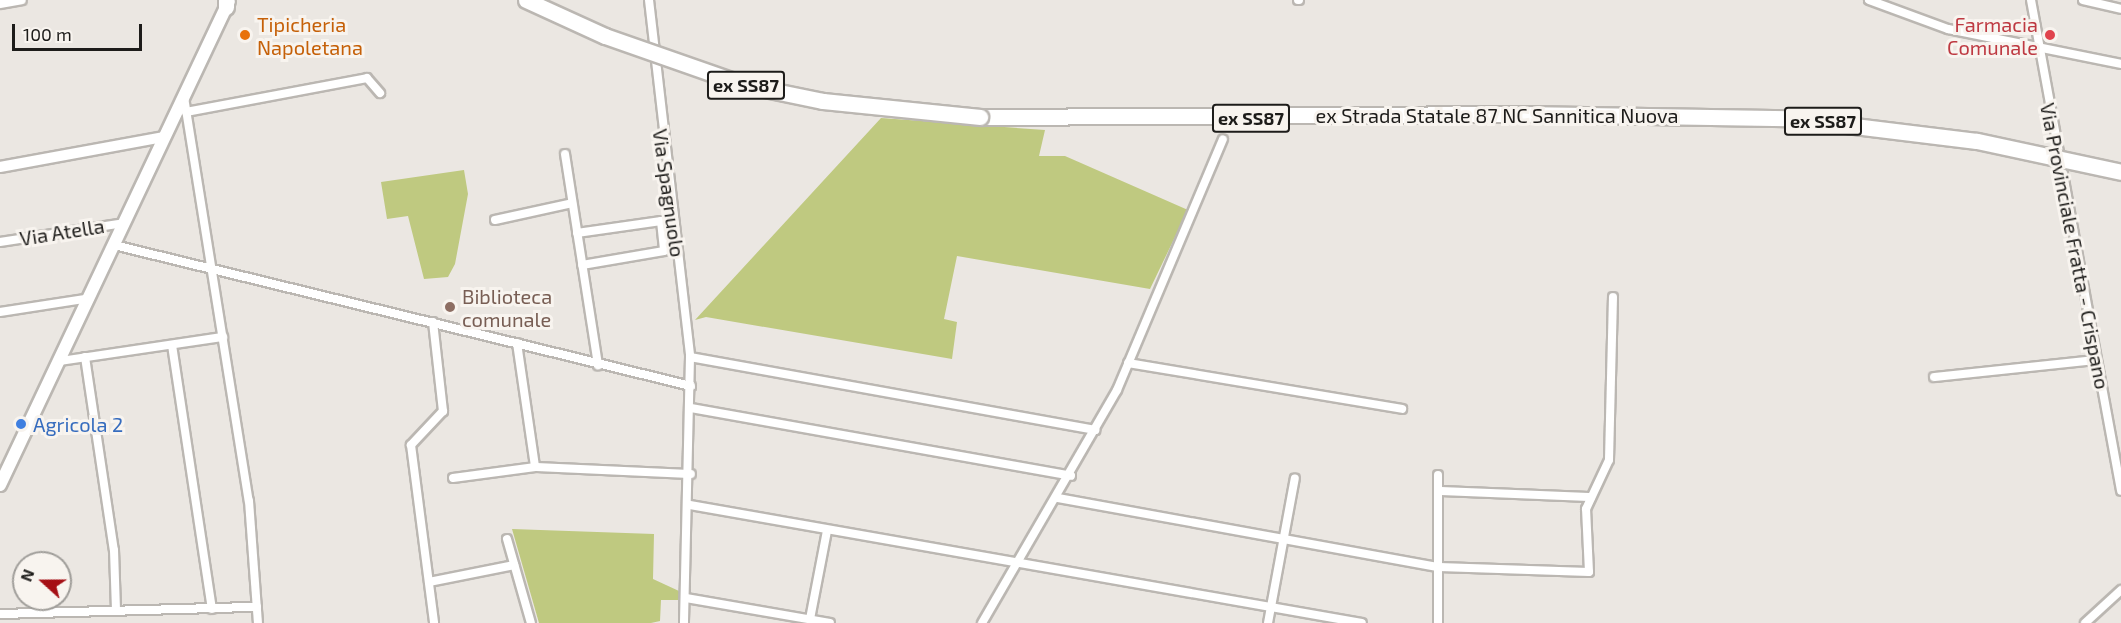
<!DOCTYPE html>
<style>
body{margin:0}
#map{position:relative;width:2121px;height:623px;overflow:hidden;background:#ebe7e2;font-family:"Exo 2",sans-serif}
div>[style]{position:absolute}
.green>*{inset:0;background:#bfc980}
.roads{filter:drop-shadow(2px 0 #bbb7b2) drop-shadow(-2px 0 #bbb7b2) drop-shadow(0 2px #bbb7b2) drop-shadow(0 -2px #bbb7b2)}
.minor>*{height:8px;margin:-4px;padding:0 4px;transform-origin:4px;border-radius:4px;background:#fff}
.tertiary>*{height:10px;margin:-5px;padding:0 5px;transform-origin:5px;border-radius:5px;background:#fff}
.secondary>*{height:12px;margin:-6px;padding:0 6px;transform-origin:6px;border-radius:6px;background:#fff}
.trunk>*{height:15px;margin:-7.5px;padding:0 7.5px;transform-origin:7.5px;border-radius:7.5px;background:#fff}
.bridges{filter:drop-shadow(2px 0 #bbb7b2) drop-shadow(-2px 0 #bbb7b2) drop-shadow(0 2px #bbb7b2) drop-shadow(0 -2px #bbb7b2)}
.trunk-bridge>*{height:15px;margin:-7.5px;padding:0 7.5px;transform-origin:7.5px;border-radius:7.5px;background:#fff}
.dots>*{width:16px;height:16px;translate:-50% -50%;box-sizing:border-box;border:3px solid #f8f4ef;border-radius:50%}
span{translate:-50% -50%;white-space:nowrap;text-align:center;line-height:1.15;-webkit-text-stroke:6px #f8f4ef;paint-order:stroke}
.shield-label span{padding:2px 4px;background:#f8f4ef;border:2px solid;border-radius:4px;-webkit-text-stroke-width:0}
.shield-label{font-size:18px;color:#1d1c1a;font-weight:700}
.food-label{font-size:20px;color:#c56008}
.left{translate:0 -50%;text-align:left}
.health-label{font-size:20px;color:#be3a42}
.right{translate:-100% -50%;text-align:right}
.street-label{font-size:20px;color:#1d1c1a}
.education-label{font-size:20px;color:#785e54}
.shop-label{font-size:20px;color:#366cbe}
.north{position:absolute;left:12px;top:551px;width:60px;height:60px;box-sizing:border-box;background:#f8f4ef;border:2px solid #a09e9a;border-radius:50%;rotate:291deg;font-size:16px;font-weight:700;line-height:24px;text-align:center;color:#1d1c1a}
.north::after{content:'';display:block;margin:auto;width:21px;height:27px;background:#a50f15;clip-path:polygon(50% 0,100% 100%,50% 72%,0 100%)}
.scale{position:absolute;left:12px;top:24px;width:130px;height:27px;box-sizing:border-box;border:3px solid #1d1c1a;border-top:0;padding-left:8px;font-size:18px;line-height:21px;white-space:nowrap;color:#1d1c1a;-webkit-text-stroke:4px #f8f4ef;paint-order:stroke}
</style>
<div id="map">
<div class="green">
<div style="clip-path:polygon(881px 118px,1045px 130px,1039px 156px,1065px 156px,1188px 210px,1150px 289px,957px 256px,944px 319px,957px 322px,952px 359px,706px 317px,695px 320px)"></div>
<div style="clip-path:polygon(464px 170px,468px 194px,455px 264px,448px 277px,424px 279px,408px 216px,387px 219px,381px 182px)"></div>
<div style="clip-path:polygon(512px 529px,654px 534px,653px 579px,679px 591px,679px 600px,661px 600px,660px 621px,651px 623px,539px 623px)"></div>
</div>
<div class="roads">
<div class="minor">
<div style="left:649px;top:0;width:359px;rotate:83.4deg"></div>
<div style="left:690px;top:357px;width:266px;rotate:91.3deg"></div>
<div style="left:1298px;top:0;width:1px"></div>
<div style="left:1869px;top:0;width:84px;rotate:20.2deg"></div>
<div style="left:1948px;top:29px;width:177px;rotate:11.4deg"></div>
<div style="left:2031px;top:0;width:499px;rotate:79.6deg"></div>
<div style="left:2083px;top:0;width:39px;rotate:13deg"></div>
<div style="left:0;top:4px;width:22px;rotate:-10deg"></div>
<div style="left:184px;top:97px;width:409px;rotate:80.9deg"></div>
<div style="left:249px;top:501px;width:122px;rotate:85.8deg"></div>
<div style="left:186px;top:112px;width:184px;rotate:-10.6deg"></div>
<div style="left:367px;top:78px;width:20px;rotate:49deg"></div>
<div style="left:565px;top:154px;width:214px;rotate:81.1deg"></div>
<div style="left:495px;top:220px;width:79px;rotate:-12.4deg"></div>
<div style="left:577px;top:233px;width:85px;rotate:-8.1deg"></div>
<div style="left:661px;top:221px;width:30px;rotate:84deg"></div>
<div style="left:664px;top:251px;width:83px;rotate:170.3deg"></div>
<div style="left:0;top:242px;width:125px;rotate:-8.7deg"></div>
<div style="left:114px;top:245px;width:594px;rotate:13.73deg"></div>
<div style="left:0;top:312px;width:91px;rotate:-8.8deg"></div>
<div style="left:433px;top:322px;width:90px;rotate:83.6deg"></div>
<div style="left:443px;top:411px;width:47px;rotate:133.3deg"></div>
<div style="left:411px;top:445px;width:179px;rotate:82.6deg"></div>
<div style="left:517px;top:343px;width:125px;rotate:81.7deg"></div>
<div style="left:172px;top:345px;width:267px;rotate:81.4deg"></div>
<div style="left:85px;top:357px;width:195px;rotate:81.5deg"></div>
<div style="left:114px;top:550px;width:61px;rotate:88.1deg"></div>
<div style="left:690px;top:357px;width:412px;rotate:10.2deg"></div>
<div style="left:60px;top:361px;width:165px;rotate:-8.4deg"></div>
<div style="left:1128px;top:363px;width:278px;rotate:9.5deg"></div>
<div style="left:1934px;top:377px;width:163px;rotate:-6deg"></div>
<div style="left:691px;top:408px;width:386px;rotate:10.1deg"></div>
<div style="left:453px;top:478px;width:83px;rotate:-7.6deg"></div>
<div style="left:535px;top:467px;width:156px;rotate:2.6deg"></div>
<div style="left:1439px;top:491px;width:152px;rotate:2.3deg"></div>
<div style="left:1058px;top:498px;width:387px;rotate:10.3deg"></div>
<div style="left:1439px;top:567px;width:150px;rotate:1.9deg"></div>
<div style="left:1589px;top:572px;width:63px;rotate:-92.7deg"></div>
<div style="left:1586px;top:509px;width:54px;rotate:-64.9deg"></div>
<div style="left:1609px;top:460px;width:163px;rotate:-88.6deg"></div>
<div style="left:690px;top:505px;width:682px;rotate:9.96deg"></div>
<div style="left:507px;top:539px;width:87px;rotate:74.1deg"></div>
<div style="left:429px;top:582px;width:87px;rotate:-11.3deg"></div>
<div style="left:686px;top:598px;width:146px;rotate:9.8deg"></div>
<div style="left:0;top:614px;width:257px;rotate:-1.6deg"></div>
<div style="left:810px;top:619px;width:90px;rotate:-79.1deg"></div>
<div style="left:982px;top:623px;width:269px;rotate:-59.9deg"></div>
<div style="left:1117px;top:390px;width:272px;rotate:-67.1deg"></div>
<div style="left:1268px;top:623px;width:147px;rotate:-79.5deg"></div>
<div style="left:1438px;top:623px;width:148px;rotate:-90deg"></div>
<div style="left:2085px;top:623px;width:49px;rotate:-42.5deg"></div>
</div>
<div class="tertiary">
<div style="left:0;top:167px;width:167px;rotate:-10.4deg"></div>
</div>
<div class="secondary">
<div style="left:0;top:485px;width:535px;rotate:-64.68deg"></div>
</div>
<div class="trunk">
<div style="left:226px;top:0;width:7px;rotate:90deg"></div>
<div style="left:980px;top:117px;width:542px;rotate:-0.32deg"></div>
</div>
</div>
<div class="bridges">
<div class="trunk-bridge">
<div style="left:526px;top:0;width:87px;rotate:24.5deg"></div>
<div style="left:605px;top:36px;width:148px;rotate:19.3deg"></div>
<div style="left:745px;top:85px;width:80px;rotate:11.6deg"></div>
<div style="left:823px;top:101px;width:158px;rotate:5.8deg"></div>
<div style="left:1522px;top:114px;width:267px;rotate:0.9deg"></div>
<div style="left:1789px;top:118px;width:189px;rotate:7deg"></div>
<div style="left:1977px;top:141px;width:147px;rotate:12.1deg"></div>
</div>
</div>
<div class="dots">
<div style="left:245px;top:35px;background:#e8710a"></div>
<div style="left:2050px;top:35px;background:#e0444e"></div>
<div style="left:450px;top:307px;background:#8d6e63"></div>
<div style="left:21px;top:424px;background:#3f7fe0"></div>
</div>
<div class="shield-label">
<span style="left:746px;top:85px">ex SS87</span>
<span style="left:1251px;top:118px">ex SS87</span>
<span style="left:1823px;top:121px">ex SS87</span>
</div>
<div class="food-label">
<span class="left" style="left:257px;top:36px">Tipicheria<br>Napoletana</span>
</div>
<div class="health-label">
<span class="right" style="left:2038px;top:36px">Farmacia<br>Comunale</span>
</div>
<div class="street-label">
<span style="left:1497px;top:115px">ex Strada Statale 87 NC Sannitica Nuova</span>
<span style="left:669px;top:193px;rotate:82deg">Via Spagnuolo</span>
<span style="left:62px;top:232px;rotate:-9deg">Via Atella</span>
<span style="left:2075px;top:246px;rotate:79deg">Via Provinciale Fratta - Crispano</span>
</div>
<div class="education-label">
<span class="left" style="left:462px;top:308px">Biblioteca<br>comunale</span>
</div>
<div class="shop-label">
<span class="left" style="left:33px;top:424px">Agricola 2</span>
</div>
<div class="north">N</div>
<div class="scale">100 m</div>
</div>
